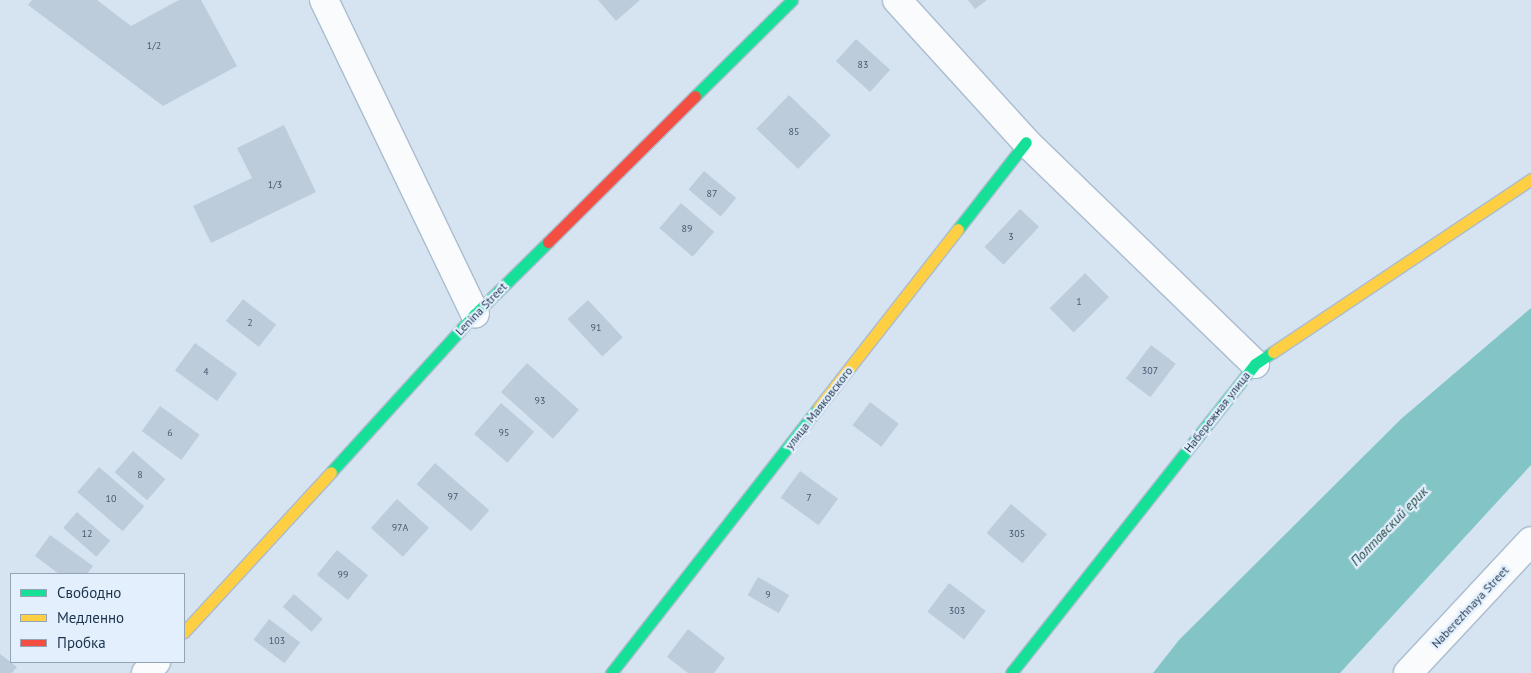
<!DOCTYPE html>
<meta charset="utf-8">
<style>
body{margin:0}
#map{position:relative;width:1531px;height:673px;overflow:hidden;background:#d6e4f2;font-family:"PT Sans",sans-serif}
div>[style]{position:absolute}
.water>*{inset:0;background:#83c5c6}
.building>*{inset:0;background:#bdccdb;transform-origin:0 0}
.roads{filter:drop-shadow(1px 0 #abbcce) drop-shadow(-1px 0 #abbcce) drop-shadow(0 1px #abbcce) drop-shadow(0 -1px #abbcce)}
.street>*{height:28px;margin:-14px;padding:0 14px;transform-origin:14px;border-radius:14px;background:#f9fbfd}
.fast>*{height:11px;margin:-5.5px;padding:0 5.5px;transform-origin:5.5px;border-radius:5.5px;background:#16e098}
.slow>*{height:11px;margin:-5.5px;padding:0 5.5px;transform-origin:5.5px;border-radius:5.5px;background:#ffcf43}
.jam>*{height:11px;margin:-5.5px;padding:0 5.5px;transform-origin:5.5px;border-radius:5.5px;background:#f24e42}
span{translate:-50% -50%;white-space:nowrap;text-align:center;line-height:1.15;-webkit-text-stroke:4.5px #e3effc;paint-order:stroke}
.number-label{font-size:10px;color:#445a71}
.number-label span{-webkit-text-stroke-width:0}
.street-label{font-size:12px;color:#1b334d}
.water-label{font-size:14px;color:#224b48;font-style:italic}
.legend{position:absolute;left:10px;top:573px;width:175px;height:90px;box-sizing:border-box;background:#e3effc;border:1px solid #93a4b6;margin:0;padding:6px 9px;list-style:none;font-size:15px;color:#1b334d}
.legend li{display:flex;align-items:center;gap:10px;height:25px}
.legend b{width:25px;border:1px solid #93a4b6}
</style>
<div id="map">
<div class="water">
<div style="clip-path:polygon(1531px 308px,1531px 465px,1340px 673px,1153px 673px,1179px 640px,1401px 419px)"></div>
</div>
<div class="building">
<div style="clip-path:polygon(32px 0,97px 0,131px 26px,179px 0,201px 0,237px 66px,163px 106px,28px 5px)"></div>
<div style="clip-path:polygon(598px 0,640px 0,616px 21px)"></div>
<div style="clip-path:polygon(968px 0,987px 0,975px 9px)"></div>
<div style="left:856px;top:39px;width:46px;height:30px;rotate:42deg"></div>
<div style="left:789px;top:95px;width:58px;height:47px;rotate:44deg"></div>
<div style="clip-path:polygon(284px 125px,316px 192px,211px 243px,193px 206px,252px 178px,237px 148px)"></div>
<div style="left:704px;top:171px;width:42px;height:24px;rotate:40deg"></div>
<div style="left:681px;top:203px;width:44px;height:33px;rotate:41deg"></div>
<div style="left:1020px;top:209px;width:26px;height:52px;rotate:43deg"></div>
<div style="left:1085px;top:273px;width:34px;height:50px;rotate:45deg"></div>
<div style="left:243px;top:299px;width:42px;height:28px;rotate:38deg"></div>
<div style="left:588px;top:300px;width:51px;height:28px;rotate:47deg"></div>
<div style="left:195px;top:343px;width:52px;height:34px;rotate:36deg"></div>
<div style="left:1151px;top:345px;width:31px;height:42px;rotate:37deg"></div>
<div style="left:527px;top:363px;width:70px;height:39px;rotate:42deg"></div>
<div style="left:870px;top:402px;width:36px;height:29px;rotate:37deg"></div>
<div style="left:501px;top:403px;width:44px;height:41px;rotate:41deg"></div>
<div style="left:160px;top:406px;width:49px;height:31px;rotate:36deg"></div>
<div style="left:133px;top:451px;width:43px;height:28px;rotate:41deg"></div>
<div style="left:435px;top:463px;width:72px;height:28px;rotate:41deg"></div>
<div style="left:99px;top:467px;width:60px;height:33px;rotate:41deg"></div>
<div style="left:800px;top:471px;width:47px;height:33px;rotate:36deg"></div>
<div style="left:397px;top:499px;width:43px;height:39px;rotate:42deg"></div>
<div style="left:1011px;top:504px;width:47px;height:38px;rotate:40deg"></div>
<div style="left:77px;top:512px;width:44px;height:21px;rotate:41deg"></div>
<div style="clip-path:polygon(50px 535px,93px 566px,87px 574px,59px 574px,35px 556px)"></div>
<div style="left:337px;top:550px;width:40px;height:32px;rotate:39deg"></div>
<div style="left:758px;top:577px;width:36px;height:21px;rotate:30deg"></div>
<div style="left:949px;top:583px;width:46px;height:36px;rotate:37deg"></div>
<div style="left:294px;top:594px;width:38px;height:17px;rotate:41deg"></div>
<div style="left:269px;top:619px;width:39px;height:26px;rotate:37deg"></div>
<div style="clip-path:polygon(688px 629px,725px 658px,714px 673px,688px 673px,667px 657px)"></div>
<div style="clip-path:polygon(0 654px,17px 667px,12px 673px,0 673px)"></div>
</div>
<div class="roads">
<div class="street">
<div style="left:324px;top:0;width:348px;rotate:64.3deg"></div>
<div style="left:897px;top:0;width:192px;rotate:47.7deg"></div>
<div style="left:1026px;top:142px;width:319px;rotate:44.1deg"></div>
<div style="left:146px;top:673px;width:15px;rotate:-48deg"></div>
<div style="left:1408px;top:673px;width:180px;rotate:-47deg"></div>
</div>
<div class="fast">
<div style="left:695px;top:96px;width:136px;rotate:-44.7deg"></div>
<div style="left:958px;top:229px;width:110px;rotate:-52deg"></div>
<div style="left:331px;top:472px;width:214px;rotate:-47.7deg"></div>
<div style="left:475px;top:314px;width:103px;rotate:-44.6deg"></div>
<div style="left:611px;top:673px;width:336px;rotate:-52deg"></div>
<div style="left:1011px;top:673px;width:394px;rotate:-51.7deg"></div>
<div style="left:1255px;top:364px;width:22px;rotate:-34deg"></div>
</div>
<div class="slow">
<div style="left:1273px;top:352px;width:311px;rotate:-33.8deg"></div>
<div style="left:818px;top:408px;width:227px;rotate:-52deg"></div>
<div style="left:184px;top:632px;width:217px;rotate:-47.4deg"></div>
</div>
<div class="jam">
<div style="left:548px;top:242px;width:207px;rotate:-44.8deg"></div>
</div>
</div>
<div class="number-label">
<span style="left:154px;top:46px">1/2</span>
<span style="left:863px;top:65px">83</span>
<span style="left:794px;top:132px">85</span>
<span style="left:275px;top:185px">1/3</span>
<span style="left:712px;top:194px">87</span>
<span style="left:687px;top:229px">89</span>
<span style="left:1011px;top:237px">3</span>
<span style="left:1079px;top:302px">1</span>
<span style="left:250px;top:323px">2</span>
<span style="left:596px;top:328px">91</span>
<span style="left:1150px;top:371px">307</span>
<span style="left:206px;top:372px">4</span>
<span style="left:540px;top:401px">93</span>
<span style="left:170px;top:433px">6</span>
<span style="left:504px;top:433px">95</span>
<span style="left:140px;top:475px">8</span>
<span style="left:453px;top:497px">97</span>
<span style="left:809px;top:498px">7</span>
<span style="left:111px;top:499px">10</span>
<span style="left:400px;top:528px">97А</span>
<span style="left:87px;top:534px">12</span>
<span style="left:1017px;top:534px">305</span>
<span style="left:343px;top:575px">99</span>
<span style="left:768px;top:595px">9</span>
<span style="left:957px;top:611px">303</span>
<span style="left:277px;top:641px">103</span>
</div>
<div class="street-label">
<span style="left:481px;top:309px;rotate:-46deg">Lenina Street</span>
<span style="left:819px;top:408px;rotate:-52deg">улица Маяковского</span>
<span style="left:1217px;top:412px;rotate:-52deg">Набережная улица</span>
<span style="left:1470px;top:607px;rotate:-47deg">Naberezhnaya Street</span>
</div>
<div class="water-label">
<span style="left:1389px;top:526px;rotate:-46deg">Полтавский ерик</span>
</div>
<ul class="legend">
<li><b style="height:6px;background:#16e098"></b>Свободно</li>
<li><b style="height:6px;background:#ffcf43"></b>Медленно</li>
<li><b style="height:6px;background:#f24e42"></b>Пробка</li>
</ul>
</div>
